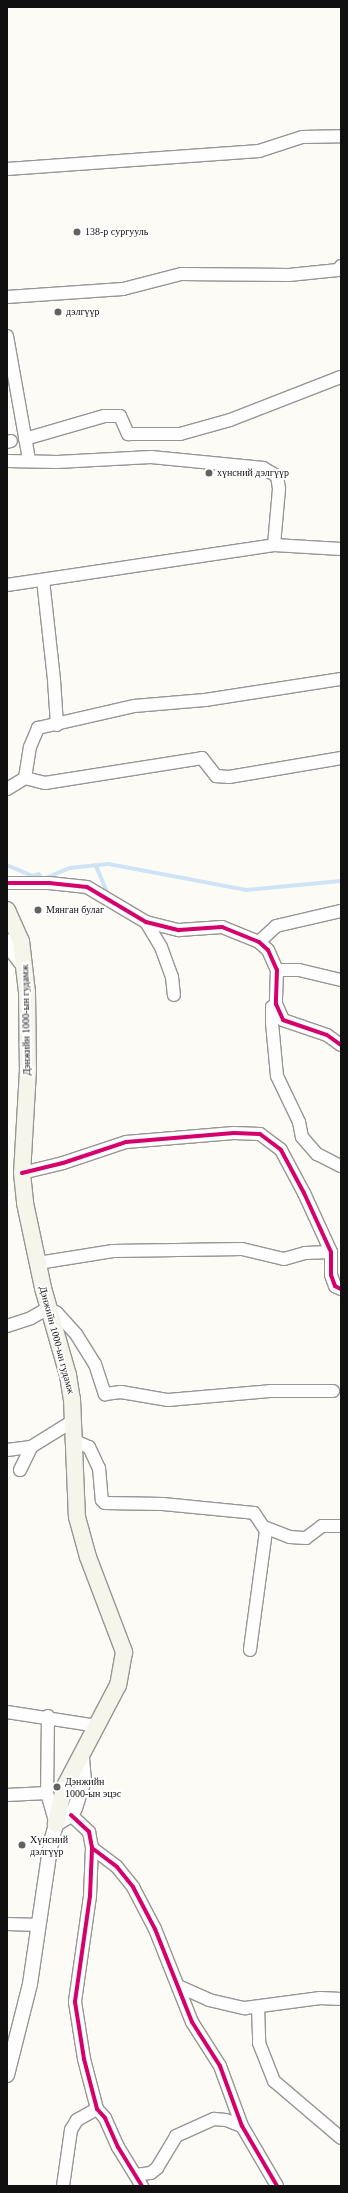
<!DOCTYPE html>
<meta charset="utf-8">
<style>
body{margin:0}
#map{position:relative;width:348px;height:2193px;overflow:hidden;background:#fcfbf6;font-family:"Times New Roman",serif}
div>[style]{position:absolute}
.stream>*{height:3.5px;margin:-1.75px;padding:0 1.75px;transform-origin:1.75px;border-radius:1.75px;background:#cee3f5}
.roads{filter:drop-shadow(1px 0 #969694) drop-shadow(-1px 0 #969694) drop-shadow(0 1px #969694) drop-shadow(0 -1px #969694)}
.minor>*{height:12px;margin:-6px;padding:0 6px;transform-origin:6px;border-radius:6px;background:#fffefe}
.tertiary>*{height:14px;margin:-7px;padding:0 7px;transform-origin:7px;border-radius:7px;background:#fffefe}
.secondary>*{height:16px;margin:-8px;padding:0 8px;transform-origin:8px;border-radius:8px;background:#f5f5eb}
.cycleway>*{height:4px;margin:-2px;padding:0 2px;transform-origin:2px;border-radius:2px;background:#d6006c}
.dots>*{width:11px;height:11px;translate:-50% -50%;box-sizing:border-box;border:2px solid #fff;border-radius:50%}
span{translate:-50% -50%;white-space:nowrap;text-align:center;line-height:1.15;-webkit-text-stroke:4px #fff;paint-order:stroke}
.poi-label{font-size:10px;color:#101010}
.left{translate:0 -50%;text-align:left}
.street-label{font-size:10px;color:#101010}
.frame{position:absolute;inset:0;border:8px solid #101010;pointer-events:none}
</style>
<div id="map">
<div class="stream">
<div style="left:7px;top:865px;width:28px;rotate:23deg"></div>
<div style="left:33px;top:876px;width:6px;rotate:-18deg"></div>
<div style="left:39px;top:874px;width:6px;rotate:51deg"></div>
<div style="left:43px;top:879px;width:29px;rotate:-22deg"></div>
<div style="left:70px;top:868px;width:39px;rotate:-6deg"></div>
<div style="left:109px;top:864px;width:139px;rotate:10.7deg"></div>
<div style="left:246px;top:890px;width:95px;rotate:-5.4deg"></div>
<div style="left:96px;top:865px;width:30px;rotate:67deg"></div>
</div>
<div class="roads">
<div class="minor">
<div style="left:7px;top:169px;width:253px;rotate:-4.1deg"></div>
<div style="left:259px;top:151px;width:45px;rotate:-18deg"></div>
<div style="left:302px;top:137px;width:39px;rotate:-1deg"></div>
<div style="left:7px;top:297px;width:116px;rotate:-3.9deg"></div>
<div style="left:123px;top:289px;width:60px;rotate:-14.5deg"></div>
<div style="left:181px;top:274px;width:108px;rotate:0.5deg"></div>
<div style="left:289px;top:275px;width:49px;rotate:-5.8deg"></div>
<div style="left:338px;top:270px;width:5px;rotate:-53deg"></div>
<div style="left:7px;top:336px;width:126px;rotate:79.9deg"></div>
<div style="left:25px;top:439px;width:82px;rotate:-16.2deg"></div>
<div style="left:104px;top:416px;width:16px"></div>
<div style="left:120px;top:416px;width:20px;rotate:66deg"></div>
<div style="left:128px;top:434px;width:52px"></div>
<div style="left:180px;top:434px;width:52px;rotate:-15.6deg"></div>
<div style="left:230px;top:420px;width:119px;rotate:-21.2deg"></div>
<div style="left:7px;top:442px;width:4px;rotate:-14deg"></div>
<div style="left:7px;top:461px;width:50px;rotate:1.1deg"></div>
<div style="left:57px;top:462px;width:94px;rotate:-3deg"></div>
<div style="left:151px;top:457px;width:113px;rotate:5.6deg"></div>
<div style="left:263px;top:468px;width:16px;rotate:30deg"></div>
<div style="left:277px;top:476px;width:13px;rotate:81deg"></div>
<div style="left:279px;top:489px;width:56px;rotate:95.1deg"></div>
<div style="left:43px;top:580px;width:101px;rotate:83.7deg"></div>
<div style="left:54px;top:680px;width:45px;rotate:86.2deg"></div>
<div style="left:7px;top:585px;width:270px;rotate:-8.5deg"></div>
<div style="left:274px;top:545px;width:67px;rotate:3.4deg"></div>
<div style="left:25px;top:778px;width:21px;rotate:14deg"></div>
<div style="left:45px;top:783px;width:159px;rotate:-9deg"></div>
<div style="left:202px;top:758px;width:23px;rotate:52deg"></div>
<div style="left:216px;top:776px;width:13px;rotate:4deg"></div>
<div style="left:229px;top:777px;width:114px;rotate:-9.6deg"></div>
<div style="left:7px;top:789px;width:21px;rotate:-31deg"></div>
<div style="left:25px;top:778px;width:31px;rotate:-81deg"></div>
<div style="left:30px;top:747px;width:21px;rotate:-67deg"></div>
<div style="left:38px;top:728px;width:98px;rotate:-12.9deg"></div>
<div style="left:134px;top:706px;width:71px;rotate:-4.8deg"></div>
<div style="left:205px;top:700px;width:138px;rotate:-8.8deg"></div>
<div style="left:7px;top:883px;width:42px"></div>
<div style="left:49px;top:883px;width:38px;rotate:6deg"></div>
<div style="left:87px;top:887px;width:69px;rotate:30.7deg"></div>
<div style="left:146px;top:922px;width:34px;rotate:14deg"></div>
<div style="left:179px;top:930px;width:43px;rotate:-4deg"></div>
<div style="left:222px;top:927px;width:40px;rotate:22deg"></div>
<div style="left:259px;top:942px;width:12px;rotate:42deg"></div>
<div style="left:268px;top:950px;width:22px;rotate:66deg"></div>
<div style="left:277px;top:970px;width:34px;rotate:92deg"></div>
<div style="left:276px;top:1004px;width:17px;rotate:66deg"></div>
<div style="left:283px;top:1020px;width:46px;rotate:18.8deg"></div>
<div style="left:327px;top:1035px;width:17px;rotate:36deg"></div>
<div style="left:146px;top:922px;width:29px;rotate:59deg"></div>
<div style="left:161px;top:947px;width:32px;rotate:70deg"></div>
<div style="left:172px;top:977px;width:18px;rotate:84deg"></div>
<div style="left:7px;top:940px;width:10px;rotate:73deg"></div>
<div style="left:10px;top:950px;width:16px;rotate:52deg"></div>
<div style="left:20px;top:963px;width:5px;rotate:-11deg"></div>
<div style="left:259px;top:942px;width:23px;rotate:-43deg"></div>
<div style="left:276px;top:926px;width:67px;rotate:-13deg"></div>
<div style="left:277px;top:970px;width:22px"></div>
<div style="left:299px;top:970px;width:43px;rotate:13.4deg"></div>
<div style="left:276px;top:1004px;width:5px;rotate:143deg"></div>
<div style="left:272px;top:1007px;width:16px;rotate:90deg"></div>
<div style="left:272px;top:1023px;width:53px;rotate:84.6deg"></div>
<div style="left:277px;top:1076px;width:51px;rotate:64.4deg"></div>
<div style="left:299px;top:1122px;width:15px;rotate:79deg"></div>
<div style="left:302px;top:1137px;width:23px;rotate:49deg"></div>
<div style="left:317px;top:1154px;width:27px;rotate:27deg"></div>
<div style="left:22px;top:1173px;width:42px;rotate:-13.7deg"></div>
<div style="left:63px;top:1163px;width:66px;rotate:-18.4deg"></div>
<div style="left:126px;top:1142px;width:108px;rotate:-4.8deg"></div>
<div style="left:234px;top:1133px;width:26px;rotate:2deg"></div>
<div style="left:260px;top:1134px;width:26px;rotate:37deg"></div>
<div style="left:281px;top:1150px;width:49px;rotate:61.9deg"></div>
<div style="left:304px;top:1193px;width:65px;rotate:65.4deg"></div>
<div style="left:331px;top:1252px;width:23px;rotate:90deg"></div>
<div style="left:331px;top:1275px;width:12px;rotate:70deg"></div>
<div style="left:335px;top:1286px;width:7px;rotate:27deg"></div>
<div style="left:38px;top:1263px;width:76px;rotate:-9.1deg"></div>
<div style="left:113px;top:1251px;width:129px;rotate:-0.9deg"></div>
<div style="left:242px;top:1249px;width:43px;rotate:13.4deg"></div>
<div style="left:284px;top:1259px;width:22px;rotate:-16deg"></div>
<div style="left:305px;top:1253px;width:26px;rotate:-2deg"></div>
<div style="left:7px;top:1326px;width:25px;rotate:-18deg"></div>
<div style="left:31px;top:1318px;width:20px;rotate:-30deg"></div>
<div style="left:48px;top:1308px;width:10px;rotate:29deg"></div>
<div style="left:57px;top:1313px;width:28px;rotate:48deg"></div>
<div style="left:76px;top:1334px;width:36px;rotate:58deg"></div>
<div style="left:95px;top:1364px;width:32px;rotate:72deg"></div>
<div style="left:105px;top:1394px;width:16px;rotate:-7deg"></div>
<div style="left:121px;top:1392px;width:48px;rotate:9.7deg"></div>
<div style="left:168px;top:1400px;width:102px;rotate:-5deg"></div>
<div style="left:270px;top:1391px;width:63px"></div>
<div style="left:73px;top:1440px;width:17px;rotate:24deg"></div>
<div style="left:89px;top:1447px;width:23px;rotate:65deg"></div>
<div style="left:99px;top:1468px;width:32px;rotate:85deg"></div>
<div style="left:102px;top:1500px;width:4px;rotate:45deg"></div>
<div style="left:105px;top:1503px;width:58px;rotate:1deg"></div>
<div style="left:163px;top:1504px;width:91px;rotate:5.6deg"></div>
<div style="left:254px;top:1513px;width:22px;rotate:56deg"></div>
<div style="left:266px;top:1531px;width:120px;rotate:97.7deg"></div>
<div style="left:7px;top:1450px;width:24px;rotate:-7deg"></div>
<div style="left:31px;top:1447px;width:49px;rotate:-31.8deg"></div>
<div style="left:20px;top:1470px;width:25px;rotate:-64deg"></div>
<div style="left:264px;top:1527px;width:28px;rotate:21deg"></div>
<div style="left:290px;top:1537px;width:16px;rotate:4deg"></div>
<div style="left:306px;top:1538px;width:20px;rotate:-37deg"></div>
<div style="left:322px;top:1526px;width:19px"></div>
<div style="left:7px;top:1712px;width:91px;rotate:8.8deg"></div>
<div style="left:48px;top:1716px;width:77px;rotate:90.7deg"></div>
<div style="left:47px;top:1793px;width:32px;rotate:74deg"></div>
<div style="left:7px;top:1795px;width:40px;rotate:-2.9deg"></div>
<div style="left:71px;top:1815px;width:25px;rotate:43deg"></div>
<div style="left:89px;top:1832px;width:16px;rotate:79deg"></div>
<div style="left:92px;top:1848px;width:48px;rotate:92.4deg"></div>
<div style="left:90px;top:1896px;width:107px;rotate:98.1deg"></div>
<div style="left:75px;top:2002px;width:58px;rotate:81deg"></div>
<div style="left:84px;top:2059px;width:52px;rotate:75.4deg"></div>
<div style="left:97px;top:2109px;width:12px;rotate:48deg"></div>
<div style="left:105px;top:2118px;width:32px;rotate:66deg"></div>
<div style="left:118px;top:2147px;width:46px;rotate:58.4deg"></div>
<div style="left:92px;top:1848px;width:31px;rotate:37deg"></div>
<div style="left:117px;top:1867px;width:26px;rotate:51deg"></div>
<div style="left:133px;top:1887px;width:47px;rotate:62.4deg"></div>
<div style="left:155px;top:1929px;width:100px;rotate:68.3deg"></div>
<div style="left:192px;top:2022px;width:52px;rotate:57.5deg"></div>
<div style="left:220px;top:2066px;width:64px;rotate:69.9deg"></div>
<div style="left:242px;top:2126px;width:69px;rotate:59.7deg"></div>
<div style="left:7px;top:1924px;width:32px;rotate:2deg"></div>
<div style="left:178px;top:1986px;width:34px;rotate:24deg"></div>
<div style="left:209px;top:2000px;width:37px;rotate:13deg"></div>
<div style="left:245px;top:2008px;width:76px;rotate:-7.6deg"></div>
<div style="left:320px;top:1998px;width:21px;rotate:3deg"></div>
<div style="left:258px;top:2007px;width:36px;rotate:88deg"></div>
<div style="left:259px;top:2043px;width:41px;rotate:68.5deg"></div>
<div style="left:274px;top:2081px;width:88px;rotate:40.4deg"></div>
<div style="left:136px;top:2175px;width:15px;rotate:-8deg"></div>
<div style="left:151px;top:2173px;width:8px;rotate:-40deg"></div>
<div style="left:157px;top:2168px;width:37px;rotate:-59deg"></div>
<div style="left:176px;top:2136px;width:42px;rotate:-24.1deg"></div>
<div style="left:214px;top:2119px;width:12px;rotate:5deg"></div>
<div style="left:226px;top:2120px;width:17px;rotate:21deg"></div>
<div style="left:63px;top:2186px;width:57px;rotate:-81.9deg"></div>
<div style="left:71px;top:2130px;width:12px;rotate:-59deg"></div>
<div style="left:77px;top:2120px;width:23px;rotate:-29deg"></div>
</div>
<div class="tertiary">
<div style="left:7px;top:2075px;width:94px;rotate:-75.8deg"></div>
<div style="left:30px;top:1984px;width:144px;rotate:-81.6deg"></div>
<div style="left:51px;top:1842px;width:19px;rotate:-74deg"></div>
<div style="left:56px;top:1824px;width:17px;rotate:-31deg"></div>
<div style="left:71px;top:1815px;width:8px;rotate:-60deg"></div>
<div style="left:75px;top:1808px;width:28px;rotate:-72deg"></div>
<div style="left:84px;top:1781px;width:25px;rotate:-95deg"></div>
</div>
<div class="secondary">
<div style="left:7px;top:910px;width:34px;rotate:66deg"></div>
<div style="left:21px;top:941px;width:51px;rotate:83.3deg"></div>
<div style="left:27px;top:992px;width:78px;rotate:89.3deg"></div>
<div style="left:28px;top:1070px;width:103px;rotate:93.3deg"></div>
<div style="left:22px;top:1173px;width:30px;rotate:84deg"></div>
<div style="left:25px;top:1203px;width:87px;rotate:78deg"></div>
<div style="left:43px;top:1288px;width:91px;rotate:74deg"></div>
<div style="left:68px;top:1375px;width:24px;rotate:81deg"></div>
<div style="left:72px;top:1399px;width:118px;rotate:87.6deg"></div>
<div style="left:77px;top:1517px;width:41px;rotate:74.6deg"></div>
<div style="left:88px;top:1557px;width:102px;rotate:69.2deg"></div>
<div style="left:124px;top:1652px;width:34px;rotate:100deg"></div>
<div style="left:118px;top:1685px;width:116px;rotate:117.7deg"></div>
<div style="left:64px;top:1788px;width:37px;rotate:103deg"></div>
</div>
</div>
<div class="cycleway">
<div style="left:7px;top:883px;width:42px"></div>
<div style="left:49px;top:883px;width:38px;rotate:6deg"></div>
<div style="left:87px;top:887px;width:69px;rotate:30.7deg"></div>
<div style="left:146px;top:922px;width:34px;rotate:14deg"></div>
<div style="left:179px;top:930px;width:43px;rotate:-4deg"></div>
<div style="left:222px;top:927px;width:40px;rotate:22deg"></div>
<div style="left:259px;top:942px;width:12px;rotate:42deg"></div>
<div style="left:268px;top:950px;width:22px;rotate:66deg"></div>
<div style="left:277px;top:970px;width:34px;rotate:92deg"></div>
<div style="left:276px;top:1004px;width:17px;rotate:66deg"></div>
<div style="left:283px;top:1020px;width:46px;rotate:18.8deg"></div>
<div style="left:327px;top:1035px;width:17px;rotate:36deg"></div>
<div style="left:22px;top:1173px;width:42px;rotate:-13.7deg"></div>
<div style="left:63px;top:1163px;width:66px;rotate:-18.4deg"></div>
<div style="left:126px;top:1142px;width:108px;rotate:-4.8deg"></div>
<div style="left:234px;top:1133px;width:26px;rotate:2deg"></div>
<div style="left:260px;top:1134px;width:26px;rotate:37deg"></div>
<div style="left:281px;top:1150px;width:49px;rotate:61.9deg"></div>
<div style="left:304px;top:1193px;width:65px;rotate:65.4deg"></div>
<div style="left:331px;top:1252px;width:23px;rotate:90deg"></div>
<div style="left:331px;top:1275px;width:12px;rotate:70deg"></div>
<div style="left:335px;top:1286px;width:7px;rotate:27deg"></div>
<div style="left:71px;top:1815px;width:25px;rotate:43deg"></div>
<div style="left:89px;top:1832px;width:16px;rotate:79deg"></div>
<div style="left:92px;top:1848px;width:48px;rotate:92.4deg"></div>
<div style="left:90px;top:1896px;width:107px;rotate:98.1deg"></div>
<div style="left:75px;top:2002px;width:58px;rotate:81deg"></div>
<div style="left:84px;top:2059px;width:52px;rotate:75.4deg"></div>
<div style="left:97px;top:2109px;width:12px;rotate:48deg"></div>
<div style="left:105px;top:2118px;width:32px;rotate:66deg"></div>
<div style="left:118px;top:2147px;width:46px;rotate:58.4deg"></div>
<div style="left:92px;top:1848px;width:31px;rotate:37deg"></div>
<div style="left:117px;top:1867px;width:26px;rotate:51deg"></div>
<div style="left:133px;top:1887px;width:47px;rotate:62.4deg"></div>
<div style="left:155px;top:1929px;width:100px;rotate:68.3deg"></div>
<div style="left:192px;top:2022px;width:52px;rotate:57.5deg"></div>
<div style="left:220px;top:2066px;width:64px;rotate:69.9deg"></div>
<div style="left:242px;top:2126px;width:69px;rotate:59.7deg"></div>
</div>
<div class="dots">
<div style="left:77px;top:232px;background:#636260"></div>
<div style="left:58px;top:312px;background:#636260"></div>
<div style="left:209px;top:473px;background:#636260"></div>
<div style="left:38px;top:910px;background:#636260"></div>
<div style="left:57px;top:1787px;background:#636260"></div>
<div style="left:22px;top:1845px;background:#636260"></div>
</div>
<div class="poi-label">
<span class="left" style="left:85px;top:232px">138-р сургууль</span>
<span class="left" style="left:66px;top:312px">дэлгүүр</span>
<span class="left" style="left:217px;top:473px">хүнсний дэлгүүр</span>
<span class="left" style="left:46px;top:910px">Мянган булаг</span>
<span class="left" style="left:65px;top:1787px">Дэнжийн<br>1000-ын эцэс</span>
<span class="left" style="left:30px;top:1845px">Хүнсний<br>дэлгүүр</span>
</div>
<div class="street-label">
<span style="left:26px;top:1020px;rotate:-91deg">Дэнжийн 1000-ын гудамж</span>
<span style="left:57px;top:1340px;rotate:75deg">Дэнжийн 1000-ын гудамж</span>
</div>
<div class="frame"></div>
</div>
